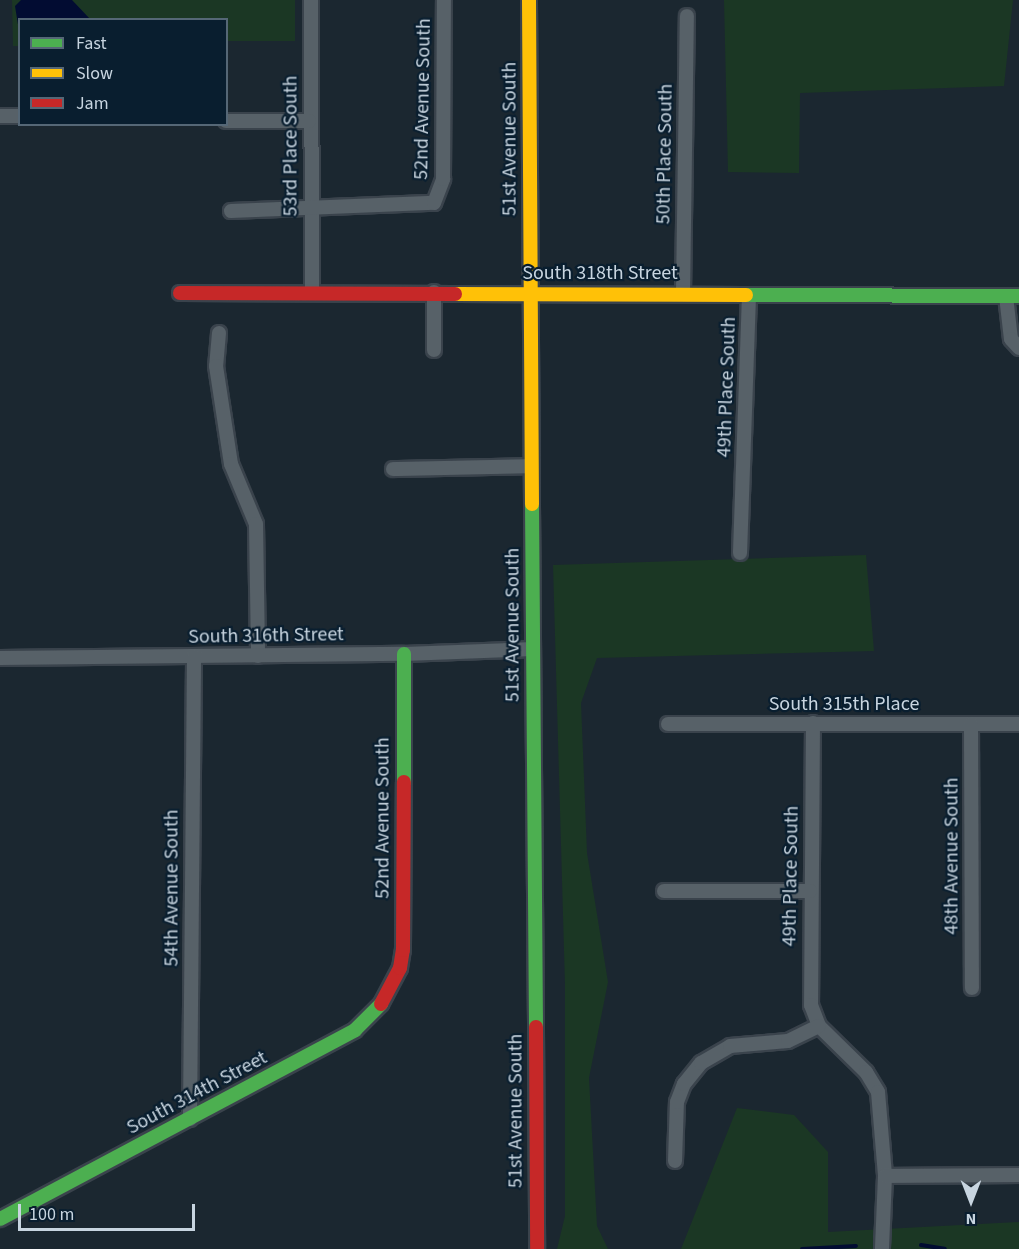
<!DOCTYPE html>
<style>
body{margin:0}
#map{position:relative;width:1019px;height:1249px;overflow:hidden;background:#1b2730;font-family:"Source Sans 3",sans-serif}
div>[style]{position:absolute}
.green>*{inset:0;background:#1b3724}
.water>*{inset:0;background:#020c32}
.stream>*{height:4px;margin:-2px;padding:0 2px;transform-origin:2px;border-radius:2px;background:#020c32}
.roads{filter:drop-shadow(2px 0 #3a434c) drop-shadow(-2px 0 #3a434c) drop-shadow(0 2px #3a434c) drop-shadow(0 -2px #3a434c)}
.street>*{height:14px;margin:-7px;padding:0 7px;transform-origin:7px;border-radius:7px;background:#576168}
.fast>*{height:14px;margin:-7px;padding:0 7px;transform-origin:7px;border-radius:7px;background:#4caf50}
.slow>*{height:14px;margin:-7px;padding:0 7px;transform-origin:7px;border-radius:7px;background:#ffc107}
.jam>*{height:14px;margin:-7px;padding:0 7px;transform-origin:7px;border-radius:7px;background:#c62828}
span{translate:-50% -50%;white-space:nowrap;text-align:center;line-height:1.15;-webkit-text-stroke:4.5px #091e2f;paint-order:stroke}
.street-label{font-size:20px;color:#c8d5e0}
.legend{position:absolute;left:18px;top:18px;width:210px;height:108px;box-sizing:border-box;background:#091e2f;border:2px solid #556776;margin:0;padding:8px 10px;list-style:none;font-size:18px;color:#c8d5e0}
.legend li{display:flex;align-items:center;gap:12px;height:30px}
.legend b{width:30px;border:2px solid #556776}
.north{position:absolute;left:941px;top:1171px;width:60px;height:60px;-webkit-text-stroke:4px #091e2f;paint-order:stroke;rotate:180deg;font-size:16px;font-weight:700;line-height:24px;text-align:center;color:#c8d5e0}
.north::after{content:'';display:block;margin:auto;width:21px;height:27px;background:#c8d5e0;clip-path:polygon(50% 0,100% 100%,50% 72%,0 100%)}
.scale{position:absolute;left:18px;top:1204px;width:177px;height:27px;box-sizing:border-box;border:3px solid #c8d5e0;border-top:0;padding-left:8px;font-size:18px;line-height:21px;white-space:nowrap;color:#c8d5e0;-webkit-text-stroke:4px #091e2f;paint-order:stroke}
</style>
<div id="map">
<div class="green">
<div style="clip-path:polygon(12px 0,295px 0,295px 41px,227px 41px,226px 20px,20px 20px,19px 46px,13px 46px)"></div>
<div style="clip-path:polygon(724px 0,1013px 0,1004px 86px,800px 93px,799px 173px,728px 172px)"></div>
<div style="clip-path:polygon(866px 555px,874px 651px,597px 658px,581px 703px,587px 853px,608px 982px,589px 1078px,597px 1226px,608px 1249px,557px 1249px,565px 1216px,565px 985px,553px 565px)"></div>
<div style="clip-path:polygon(737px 1108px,794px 1115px,828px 1152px,828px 1232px,1019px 1222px,1019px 1249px,681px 1249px)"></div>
</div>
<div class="water">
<div style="clip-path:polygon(21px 0,72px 0,90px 19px,20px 20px,19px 31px,15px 6px)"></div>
</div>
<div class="stream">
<div style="left:921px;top:1245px;width:24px;rotate:9deg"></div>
<div style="left:802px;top:1249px;width:54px;rotate:-3.2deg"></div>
</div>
<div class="roads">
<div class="street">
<div style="left:311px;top:0;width:292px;rotate:89.8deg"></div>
<div style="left:0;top:116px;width:20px"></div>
<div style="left:226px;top:121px;width:83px"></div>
<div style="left:231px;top:211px;width:203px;rotate:-2.3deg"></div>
<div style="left:434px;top:203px;width:26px;rotate:-69deg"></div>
<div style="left:443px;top:179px;width:179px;rotate:-89.7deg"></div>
<div style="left:434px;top:292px;width:58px;rotate:90deg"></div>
<div style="left:683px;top:293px;width:277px;rotate:-89.2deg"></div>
<div style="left:1006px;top:296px;width:43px;rotate:83.4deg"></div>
<div style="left:1011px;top:339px;width:12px;rotate:48deg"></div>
<div style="left:219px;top:333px;width:33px;rotate:95deg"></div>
<div style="left:216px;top:366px;width:99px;rotate:81.3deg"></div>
<div style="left:231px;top:464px;width:65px;rotate:67.4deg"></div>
<div style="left:256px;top:524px;width:132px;rotate:89.1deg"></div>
<div style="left:393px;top:469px;width:138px;rotate:-1.2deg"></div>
<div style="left:740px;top:553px;width:258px;rotate:-88deg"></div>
<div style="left:0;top:658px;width:404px;rotate:-0.6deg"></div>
<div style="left:404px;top:654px;width:129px;rotate:-2.2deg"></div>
<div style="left:813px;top:723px;width:282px;rotate:90.4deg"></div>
<div style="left:811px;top:1005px;width:22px;rotate:69deg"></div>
<div style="left:819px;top:1026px;width:66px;rotate:44.4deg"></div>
<div style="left:866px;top:1072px;width:23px;rotate:59deg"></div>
<div style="left:878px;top:1092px;width:84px;rotate:85.2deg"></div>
<div style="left:885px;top:1176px;width:73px;rotate:92.4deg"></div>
<div style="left:668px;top:724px;width:351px"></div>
<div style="left:971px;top:724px;width:264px;rotate:89.8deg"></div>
<div style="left:664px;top:891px;width:146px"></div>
<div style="left:190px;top:1119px;width:463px;rotate:-89.5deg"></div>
<div style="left:675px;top:1161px;width:59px;rotate:-88.1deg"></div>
<div style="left:677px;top:1102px;width:19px;rotate:-69deg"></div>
<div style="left:684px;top:1084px;width:27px;rotate:-51deg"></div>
<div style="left:701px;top:1063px;width:34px;rotate:-30deg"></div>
<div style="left:730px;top:1046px;width:58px;rotate:-4.9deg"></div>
<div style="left:788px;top:1041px;width:34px;rotate:-26deg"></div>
<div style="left:885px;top:1176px;width:134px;rotate:-0.4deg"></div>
</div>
<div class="fast">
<div style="left:746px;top:295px;width:273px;rotate:0.2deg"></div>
<div style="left:532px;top:504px;width:523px;rotate:89.56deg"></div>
<div style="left:404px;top:782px;width:128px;rotate:-90deg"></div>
<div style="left:0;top:1219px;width:402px;rotate:-28deg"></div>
<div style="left:355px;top:1030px;width:37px;rotate:-45deg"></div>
</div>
<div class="slow">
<div style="left:529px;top:0;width:504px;rotate:89.66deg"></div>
<div style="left:455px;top:294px;width:291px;rotate:0.2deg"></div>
</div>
<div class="jam">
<div style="left:180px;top:293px;width:275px;rotate:0.2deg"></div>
<div style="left:381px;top:1004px;width:41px;rotate:-62.2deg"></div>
<div style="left:400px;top:968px;width:18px;rotate:-81deg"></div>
<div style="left:403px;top:950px;width:168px;rotate:-89.7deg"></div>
<div style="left:536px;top:1027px;width:222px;rotate:89.7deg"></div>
</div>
</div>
<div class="street-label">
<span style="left:423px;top:99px;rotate:-89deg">52nd Avenue South</span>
<span style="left:510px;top:139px;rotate:-90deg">51st Avenue South</span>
<span style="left:291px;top:146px;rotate:-90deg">53rd Place South</span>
<span style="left:665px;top:154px;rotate:-89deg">50th Place South</span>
<span style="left:600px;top:273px">South 318th Street</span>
<span style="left:727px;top:387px;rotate:-88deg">49th Place South</span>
<span style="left:513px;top:625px;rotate:-90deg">51st Avenue South</span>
<span style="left:266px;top:636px;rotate:-1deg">South 316th Street</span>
<span style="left:844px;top:704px">South 315th Place</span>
<span style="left:383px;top:818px;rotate:-90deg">52nd Avenue South</span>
<span style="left:952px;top:856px;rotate:-90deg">48th Avenue South</span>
<span style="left:791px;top:876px;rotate:-89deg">49th Place South</span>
<span style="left:172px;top:888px;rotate:-90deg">54th Avenue South</span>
<span style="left:197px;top:1093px;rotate:-28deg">South 314th Street</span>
<span style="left:516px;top:1111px;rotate:-90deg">51st Avenue South</span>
</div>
<ul class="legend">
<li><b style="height:8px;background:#4caf50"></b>Fast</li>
<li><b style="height:8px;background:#ffc107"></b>Slow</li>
<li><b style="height:8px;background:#c62828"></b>Jam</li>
</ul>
<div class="north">N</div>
<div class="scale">100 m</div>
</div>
